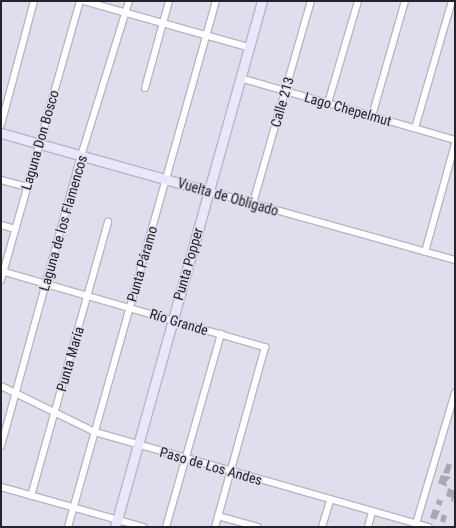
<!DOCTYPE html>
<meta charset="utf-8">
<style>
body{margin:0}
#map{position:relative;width:456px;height:528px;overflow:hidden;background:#e0ddec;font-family:"Roboto Condensed",sans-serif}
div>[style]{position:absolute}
.building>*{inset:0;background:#aaa7b5}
.roads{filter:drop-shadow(1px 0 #b8b5c3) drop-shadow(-1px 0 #b8b5c3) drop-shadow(0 1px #b8b5c3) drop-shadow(0 -1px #b8b5c3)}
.street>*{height:6px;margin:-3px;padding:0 3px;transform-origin:3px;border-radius:3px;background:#fff}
.secondary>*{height:9px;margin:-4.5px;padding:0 4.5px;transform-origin:4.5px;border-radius:4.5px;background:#ece6fc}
span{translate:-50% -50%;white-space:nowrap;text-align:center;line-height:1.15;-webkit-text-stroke:3px #e0ddec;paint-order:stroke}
.street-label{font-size:14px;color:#242329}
.frame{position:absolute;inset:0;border:2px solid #242329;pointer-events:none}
</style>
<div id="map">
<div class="building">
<div style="clip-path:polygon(447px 463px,452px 465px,449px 474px,443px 473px)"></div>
<div style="clip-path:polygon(441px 475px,451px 477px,446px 482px,447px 487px,438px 483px)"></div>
<div style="clip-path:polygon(448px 488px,455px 491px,453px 502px,451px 501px,452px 498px,446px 496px)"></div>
<div style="clip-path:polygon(437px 499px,443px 501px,441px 506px,436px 504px)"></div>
<div style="clip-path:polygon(433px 509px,440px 511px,436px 520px,430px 518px)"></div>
<div style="clip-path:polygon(442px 514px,447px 516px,445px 523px,440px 521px)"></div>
</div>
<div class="roads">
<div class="street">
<div style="left:84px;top:1px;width:170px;rotate:15.7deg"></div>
<div style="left:240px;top:78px;width:224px;rotate:16.1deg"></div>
<div style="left:145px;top:88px;width:90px;rotate:-74.6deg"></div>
<div style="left:328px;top:103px;width:106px;rotate:-73.6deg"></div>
<div style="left:372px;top:116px;width:120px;rotate:-74deg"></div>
<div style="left:1px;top:125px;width:128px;rotate:-75.1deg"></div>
<div style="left:415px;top:128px;width:132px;rotate:-73.8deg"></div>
<div style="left:1px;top:180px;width:27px;rotate:15deg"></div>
<div style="left:208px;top:191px;width:256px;rotate:15.6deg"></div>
<div style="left:253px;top:203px;width:210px;rotate:-74deg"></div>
<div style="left:1px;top:225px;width:15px;rotate:16deg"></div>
<div style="left:425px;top:252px;width:112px;rotate:-74.5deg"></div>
<div style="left:1px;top:271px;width:275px;rotate:16.1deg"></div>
<div style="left:265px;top:347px;width:187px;rotate:105.5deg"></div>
<div style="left:1px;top:280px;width:290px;rotate:-74.2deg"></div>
<div style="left:1px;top:386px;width:105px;rotate:26.1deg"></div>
<div style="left:95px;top:432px;width:347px;rotate:15.9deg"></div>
<div style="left:1px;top:446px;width:301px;rotate:-74.6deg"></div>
<div style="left:81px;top:156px;width:162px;rotate:-72.8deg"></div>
<div style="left:1px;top:487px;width:148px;rotate:15.7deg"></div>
<div style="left:31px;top:496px;width:285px;rotate:-74.3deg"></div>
<div style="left:218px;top:516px;width:41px;rotate:15.4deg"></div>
<div style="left:68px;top:527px;width:546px;rotate:-74.29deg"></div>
<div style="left:166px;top:527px;width:201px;rotate:-74.1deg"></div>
<div style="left:322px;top:527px;width:28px;rotate:-73deg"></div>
<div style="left:368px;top:527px;width:16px;rotate:-75deg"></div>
<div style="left:415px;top:527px;width:140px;rotate:-73.4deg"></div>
</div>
<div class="secondary">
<div style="left:1px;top:133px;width:215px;rotate:15.7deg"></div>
<div style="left:115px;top:527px;width:546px;rotate:-74.39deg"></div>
</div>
</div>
<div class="street-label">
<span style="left:282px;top:102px;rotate:-74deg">Calle 213</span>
<span style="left:348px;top:109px;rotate:16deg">Lago Chepelmut</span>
<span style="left:40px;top:140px;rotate:-74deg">Laguna Don Bosco</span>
<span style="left:228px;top:197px;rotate:16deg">Vuelta de Obligado</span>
<span style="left:63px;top:223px;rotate:-74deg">Laguna de los Flamencos</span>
<span style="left:142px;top:264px;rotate:-74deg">Punta Páramo</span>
<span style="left:188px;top:264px;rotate:-74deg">Punta Popper</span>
<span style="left:179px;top:322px;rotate:17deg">Río Grande</span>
<span style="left:70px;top:359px;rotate:-74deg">Punta María</span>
<span style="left:211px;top:466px;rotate:16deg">Paso de Los Andes</span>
</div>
<div class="frame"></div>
</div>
